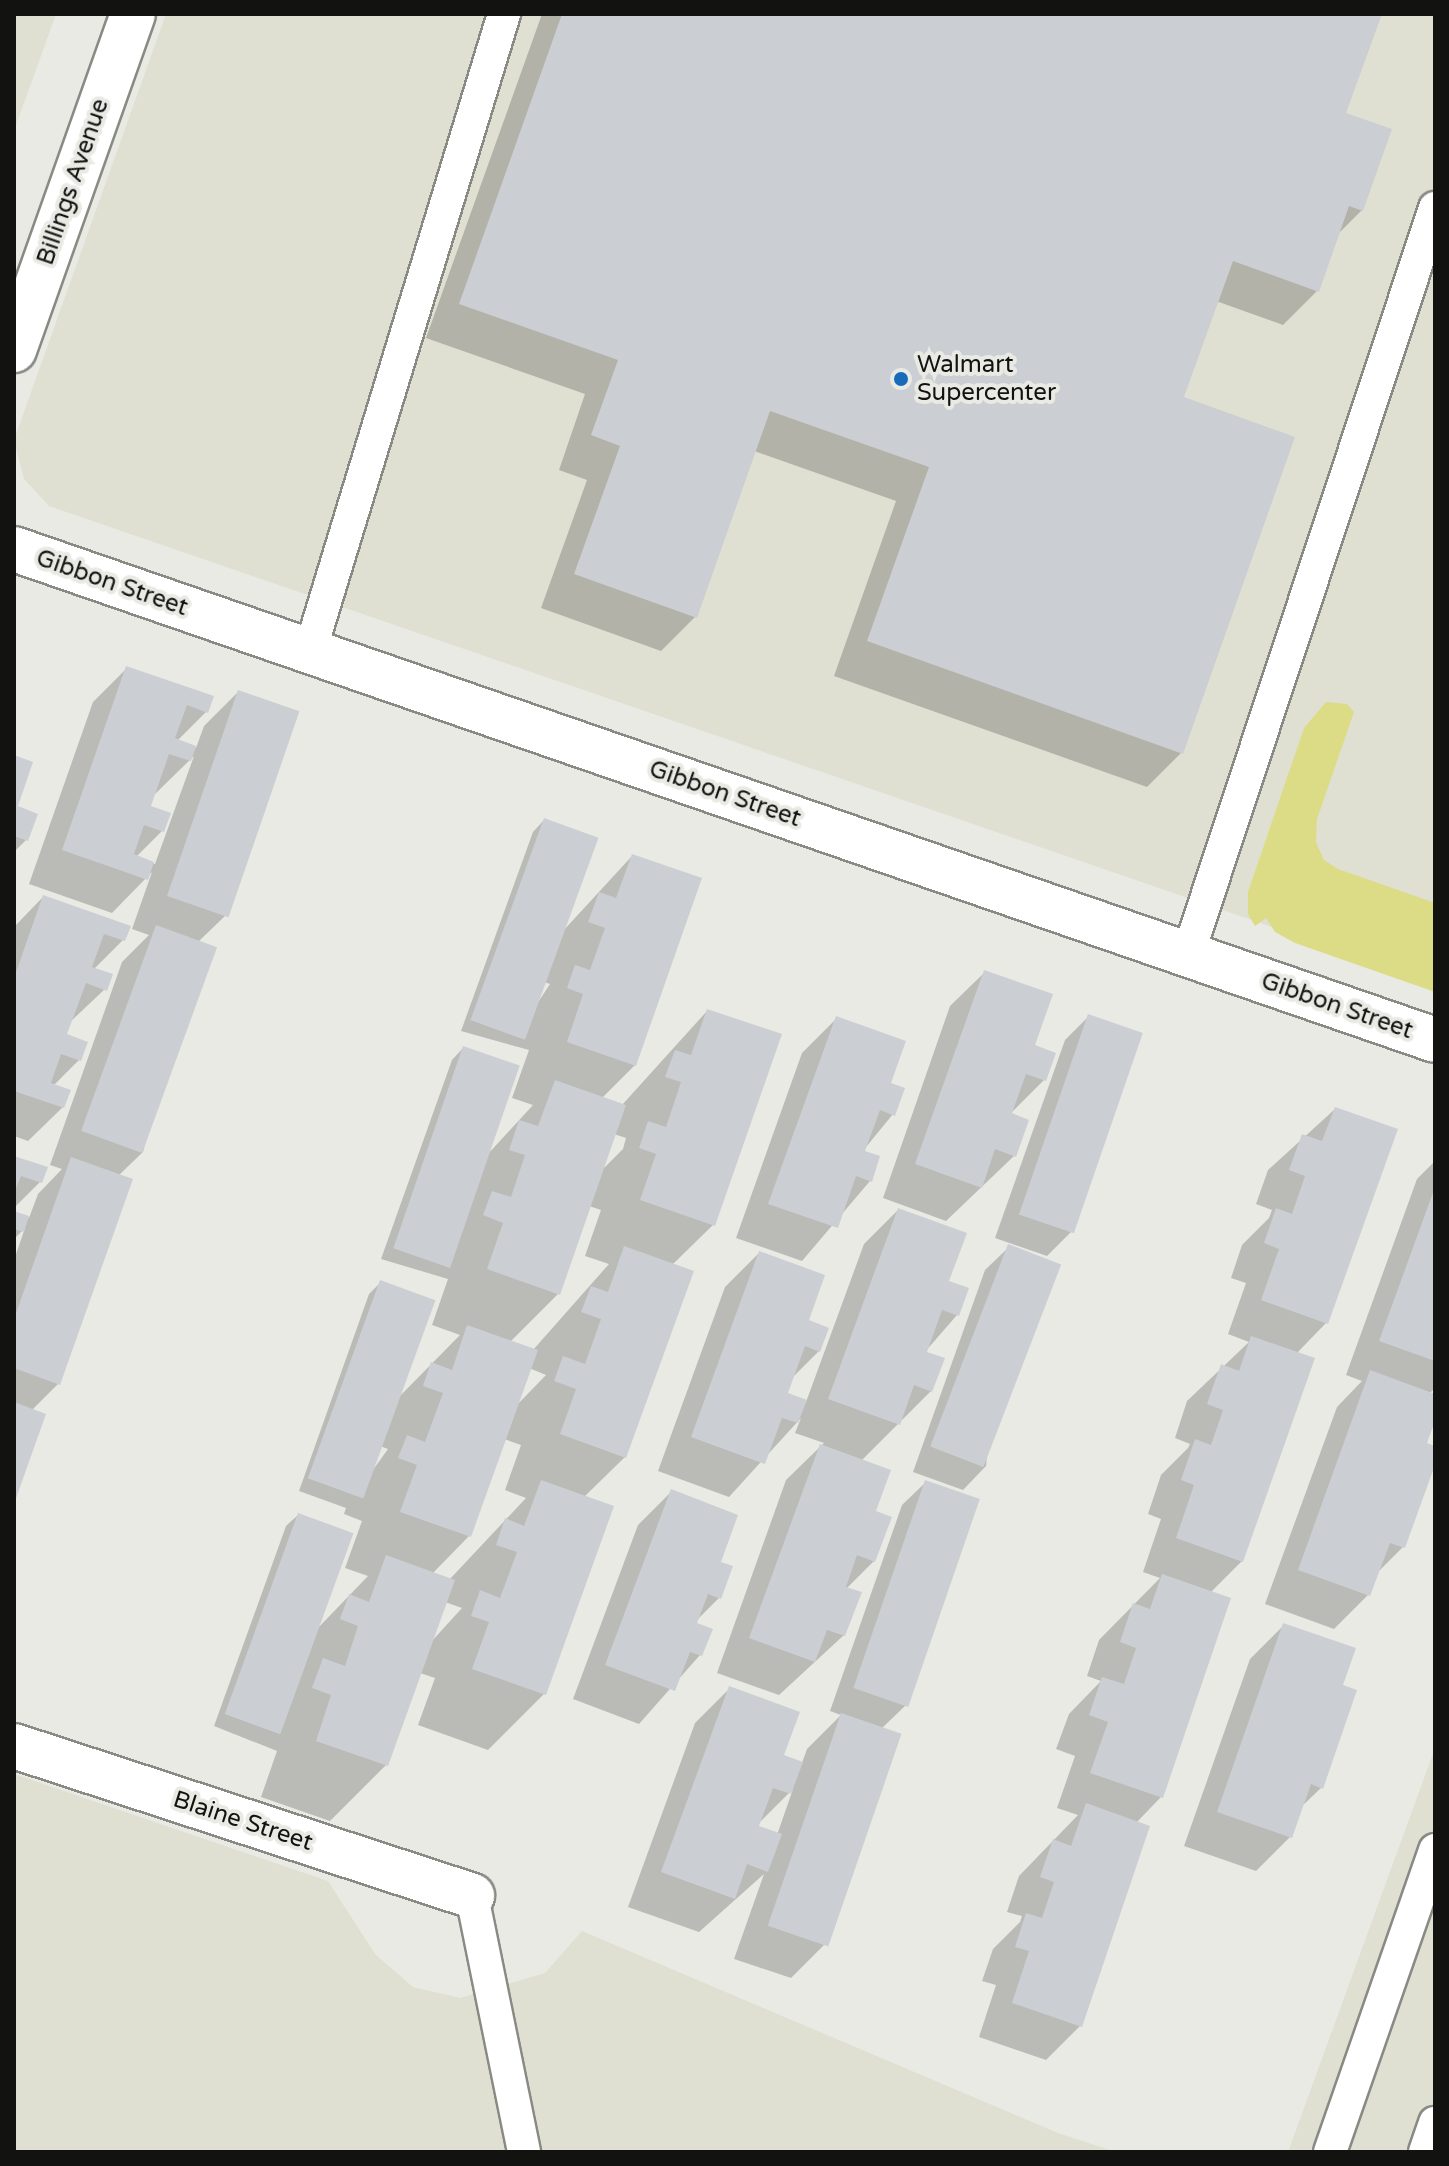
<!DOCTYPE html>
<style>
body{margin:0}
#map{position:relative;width:1449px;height:2166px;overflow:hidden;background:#e9eae4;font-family:"Varela Round",sans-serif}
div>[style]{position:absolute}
.built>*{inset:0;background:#dfdfd2}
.green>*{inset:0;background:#dcdc87}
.shadow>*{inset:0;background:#0003}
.building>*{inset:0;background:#cbcfd3;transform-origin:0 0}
.roads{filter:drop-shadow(2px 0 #8a8a85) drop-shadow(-2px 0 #8a8a85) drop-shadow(0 2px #8a8a85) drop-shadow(0 -2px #8a8a85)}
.lane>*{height:32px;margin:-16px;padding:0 16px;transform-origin:16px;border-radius:16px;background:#fff}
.street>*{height:44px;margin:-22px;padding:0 22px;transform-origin:22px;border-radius:22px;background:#fff}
.dots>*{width:22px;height:22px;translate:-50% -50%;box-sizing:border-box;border:4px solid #e9eae4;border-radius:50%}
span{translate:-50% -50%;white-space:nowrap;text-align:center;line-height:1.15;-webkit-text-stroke:8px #e9eae4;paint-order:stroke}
.street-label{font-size:24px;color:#121211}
.poi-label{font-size:24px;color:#121211}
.left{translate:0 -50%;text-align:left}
.frame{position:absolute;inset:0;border:16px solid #121211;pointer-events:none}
</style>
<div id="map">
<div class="built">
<div style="clip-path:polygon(14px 14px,56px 14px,14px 131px)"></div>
<div style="clip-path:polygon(166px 14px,1435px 14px,1435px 983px,49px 506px,24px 479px,14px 440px)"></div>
<div style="clip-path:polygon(1435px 1748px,1435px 2152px,1288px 2152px)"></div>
<div style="clip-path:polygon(14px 1774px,328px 1881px,375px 1954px,413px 1987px,460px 1998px,545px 1973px,582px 1931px,1058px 2133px,1116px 2152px,14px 2152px)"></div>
</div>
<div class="green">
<div style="clip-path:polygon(1326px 702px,1347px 704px,1354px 712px,1317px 819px,1316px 842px,1324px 860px,1338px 869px,1435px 903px,1435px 992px,1295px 943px,1275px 932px,1266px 918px,1255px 926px,1248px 914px,1248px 892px,1304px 728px)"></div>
</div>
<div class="shadow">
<div style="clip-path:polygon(542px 14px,1380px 14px,1344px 115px,1362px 210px,1337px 235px,1317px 291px,1283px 325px,1216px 301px,1181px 398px,1181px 753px,1147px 787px,834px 676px,896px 501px,754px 451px,695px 617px,661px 651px,541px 608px,587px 480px,559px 470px,585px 394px,426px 338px)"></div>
<div style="clip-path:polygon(evenodd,127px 668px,207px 711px,177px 741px,196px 748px,204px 726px,238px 692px,225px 916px,198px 942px,143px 1152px,118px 1176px,58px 1384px,31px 1411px,14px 1500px,14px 1260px,25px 1228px,14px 1239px,14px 1213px,29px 1218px,38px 1194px,62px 1169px,50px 1165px,122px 962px,149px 935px,132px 929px,152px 872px,112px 913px,29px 884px,93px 702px,127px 668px,194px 756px,155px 864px,136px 857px,162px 831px,148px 807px,155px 794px,194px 756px)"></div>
<div style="clip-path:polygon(14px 757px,15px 807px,26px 840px,14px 852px)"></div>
<div style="clip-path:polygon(evenodd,544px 820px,563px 931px,632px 856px,635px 1065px,602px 1098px,622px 1105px,707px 1011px,713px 1225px,672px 1265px,625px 1457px,584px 1497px,544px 1694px,488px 1750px,418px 1725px,435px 1678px,420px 1673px,386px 1765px,330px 1821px,261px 1797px,277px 1751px,214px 1726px,286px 1526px,298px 1515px,317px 1629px,368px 1576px,345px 1568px,362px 1521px,344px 1514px,346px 1508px,299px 1491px,369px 1294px,381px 1282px,397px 1399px,460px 1335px,432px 1325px,448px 1279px,381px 1259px,452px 1060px,463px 1048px,487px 1155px,533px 1105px,512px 1098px,529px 1050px,461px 1031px,533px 832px,544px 820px,544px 982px,550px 984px,535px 1007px,544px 982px,544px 820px,614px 1134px,626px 1138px,623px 1149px,601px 1171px,614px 1134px,544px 820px,589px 1206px,601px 1210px,585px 1256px,609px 1264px,533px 1350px,510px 1342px,558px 1294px,589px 1206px,544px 820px,529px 1368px,546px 1375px,515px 1407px,529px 1368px,544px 820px,504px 1439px,521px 1445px,505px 1490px,526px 1498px,449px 1580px,432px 1574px,469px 1536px,504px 1439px,544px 820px,380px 1446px,388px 1449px,370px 1474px,380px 1446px,544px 820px,445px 1602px,462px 1608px,431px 1642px,445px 1602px)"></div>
<div style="clip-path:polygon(43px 897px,123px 940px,94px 969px,105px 989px,69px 1023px,65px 1036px,79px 1060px,53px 1086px,63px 1107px,28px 1141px,14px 1136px,14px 927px)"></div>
<div style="clip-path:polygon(985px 972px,1032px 1046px,1044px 1080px,1009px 1115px,1014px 1156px,946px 1221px,883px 1198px,950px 1006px)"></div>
<div style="clip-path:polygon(1089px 1016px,1071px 1232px,1047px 1256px,995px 1238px,1065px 1040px)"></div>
<div style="clip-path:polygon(836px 1019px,888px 1084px,893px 1114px,862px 1152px,870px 1181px,802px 1261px,736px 1238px,802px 1053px)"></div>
<div style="clip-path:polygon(1335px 1109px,1326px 1323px,1296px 1354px,1242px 1561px,1210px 1593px,1161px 1797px,1136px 1823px,1080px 2026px,1046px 2060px,979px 2037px,996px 1985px,982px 1981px,993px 1949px,1020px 1922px,1022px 1916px,1007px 1912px,1019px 1876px,1078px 1815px,1057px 1808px,1075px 1756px,1056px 1749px,1069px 1714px,1101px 1681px,1087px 1676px,1099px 1640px,1160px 1578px,1143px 1572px,1161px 1519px,1148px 1514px,1161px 1475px,1188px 1448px,1190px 1444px,1175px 1438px,1187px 1401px,1249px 1342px,1228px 1334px,1246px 1283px,1231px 1278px,1242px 1245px,1269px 1218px,1272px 1210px,1256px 1204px,1268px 1170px)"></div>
<div style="clip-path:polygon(14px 1158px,40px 1182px,14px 1208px)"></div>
<div style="clip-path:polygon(1435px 1161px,1435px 1388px,1429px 1394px,1435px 1396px,1435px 1415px,1424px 1444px,1435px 1448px,1435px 1459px,1403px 1547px,1376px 1574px,1368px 1595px,1334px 1629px,1265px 1604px,1337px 1407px,1362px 1381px,1346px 1375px,1417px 1179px)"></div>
<div style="clip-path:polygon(898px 1210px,946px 1282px,957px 1315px,924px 1353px,931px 1391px,861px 1461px,873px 1513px,874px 1561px,846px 1589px,844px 1635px,779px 1695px,717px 1673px,786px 1480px,824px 1443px,795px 1433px,801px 1418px,729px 1497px,658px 1471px,725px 1287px,759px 1253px,806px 1321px,819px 1351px,792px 1378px,785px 1395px,806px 1402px,864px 1244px)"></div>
<div style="clip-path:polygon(1009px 1247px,986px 1466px,963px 1490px,913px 1472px,985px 1270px)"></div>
<div style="clip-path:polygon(evenodd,926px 1482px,905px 1706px,881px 1729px,825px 1944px,791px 1978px,734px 1959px,764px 1874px,699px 1932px,628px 1907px,695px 1723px,730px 1688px,782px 1756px,802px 1763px,807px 1749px,841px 1715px,830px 1711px,902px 1505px,926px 1482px,793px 1789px,777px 1835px,757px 1827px,758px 1824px,793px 1789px)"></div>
<div style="clip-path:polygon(672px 1491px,719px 1563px,719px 1598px,695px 1622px,700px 1655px,639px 1724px,573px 1699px,638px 1525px)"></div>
<div style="clip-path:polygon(1284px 1625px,1340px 1686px,1321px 1788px,1300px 1808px,1290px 1837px,1256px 1871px,1184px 1846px,1250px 1659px)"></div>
</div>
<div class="building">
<div style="clip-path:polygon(562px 14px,1382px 14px,1346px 113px,1392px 129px,1363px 211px,1349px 206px,1319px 292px,1233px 261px,1184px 397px,1295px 437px,1183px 754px,867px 641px,929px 467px,770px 411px,697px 618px,574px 574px,620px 446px,591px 435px,618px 360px,459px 304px)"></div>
<div style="clip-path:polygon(126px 666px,214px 696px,208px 713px,187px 705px,175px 738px,196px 746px,191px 761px,169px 754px,151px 806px,171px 813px,164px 832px,144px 825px,134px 854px,154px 862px,148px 880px,62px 850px)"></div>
<div style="left:238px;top:690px;width:65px;height:218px;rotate:19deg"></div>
<div style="clip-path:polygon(14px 755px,33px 762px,18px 806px,38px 814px,28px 841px,14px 836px)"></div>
<div style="left:544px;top:818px;width:58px;height:215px;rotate:20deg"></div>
<div style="clip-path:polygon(632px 854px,702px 878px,636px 1066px,567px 1042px,583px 994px,567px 988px,575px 965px,590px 970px,605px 928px,588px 922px,599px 892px,616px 898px)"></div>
<div style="clip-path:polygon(43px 895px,131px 926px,125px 941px,104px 934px,92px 967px,113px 974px,107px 991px,86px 983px,67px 1034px,88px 1042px,81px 1061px,61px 1054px,51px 1083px,71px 1090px,64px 1108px,14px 1091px,14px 978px)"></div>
<div style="left:156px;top:925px;width:65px;height:219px;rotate:20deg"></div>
<div style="clip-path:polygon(984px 970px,1053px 994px,1035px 1045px,1056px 1053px,1046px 1081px,1026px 1074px,1012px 1113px,1029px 1120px,1016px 1157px,995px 1149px,982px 1188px,915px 1164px)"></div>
<div style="clip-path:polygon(707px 1009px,782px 1034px,715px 1226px,640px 1200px,656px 1154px,639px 1148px,648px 1121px,666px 1127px,681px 1082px,665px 1077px,675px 1050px,691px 1055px)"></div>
<div style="left:1088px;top:1014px;width:58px;height:212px;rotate:19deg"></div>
<div style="clip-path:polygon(836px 1016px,906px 1041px,891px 1083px,905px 1088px,895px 1116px,880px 1110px,865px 1151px,880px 1156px,872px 1182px,856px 1176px,838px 1228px,768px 1204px)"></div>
<div style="left:463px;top:1046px;width:60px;height:214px;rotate:19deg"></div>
<div style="clip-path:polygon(555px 1080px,626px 1105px,560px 1295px,487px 1269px,503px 1223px,483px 1215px,492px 1191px,511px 1197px,525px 1155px,509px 1150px,519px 1120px,538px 1126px)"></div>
<div style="clip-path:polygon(1335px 1107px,1398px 1129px,1328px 1324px,1261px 1300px,1279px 1249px,1264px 1243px,1276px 1208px,1292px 1214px,1305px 1176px,1289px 1170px,1302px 1134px,1322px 1141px)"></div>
<div style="clip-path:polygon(14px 1156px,48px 1167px,42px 1183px,21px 1176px,14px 1193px)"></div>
<div style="clip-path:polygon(71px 1157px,133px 1179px,60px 1385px,14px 1368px,14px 1319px)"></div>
<div style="clip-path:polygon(1435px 1187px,1435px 1361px,1379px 1341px)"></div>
<div style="clip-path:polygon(898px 1208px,967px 1233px,949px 1281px,969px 1288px,959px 1316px,942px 1310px,927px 1352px,945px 1358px,932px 1392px,914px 1385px,900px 1425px,828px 1399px)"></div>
<div style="clip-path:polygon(14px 1211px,29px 1216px,24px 1232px,14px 1229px)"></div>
<div style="left:1008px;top:1244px;width:57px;height:217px;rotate:21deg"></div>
<div style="clip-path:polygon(624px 1246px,694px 1271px,626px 1458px,560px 1434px,576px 1389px,554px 1381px,563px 1356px,585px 1364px,601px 1319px,581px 1312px,591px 1286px,608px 1292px)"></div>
<div style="clip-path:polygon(759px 1251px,825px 1275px,809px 1320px,829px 1328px,820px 1352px,805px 1346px,788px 1393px,807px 1400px,798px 1423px,782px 1418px,765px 1464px,691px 1437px)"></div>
<div style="left:380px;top:1280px;width:59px;height:211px;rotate:20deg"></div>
<div style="clip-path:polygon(467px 1325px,538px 1350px,471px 1537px,400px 1512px,417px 1465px,398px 1458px,407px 1435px,425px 1442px,443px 1393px,423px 1386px,431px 1362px,452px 1370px)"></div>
<div style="clip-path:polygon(1251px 1336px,1315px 1358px,1243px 1562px,1176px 1538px,1194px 1485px,1181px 1480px,1195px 1439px,1211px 1445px,1223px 1410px,1207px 1404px,1221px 1364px,1239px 1371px)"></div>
<div style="clip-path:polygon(1370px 1370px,1435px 1394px,1435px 1421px,1427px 1443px,1435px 1446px,1435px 1465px,1405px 1548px,1390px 1543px,1370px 1596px,1298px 1570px)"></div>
<div style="clip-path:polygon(14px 1402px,46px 1414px,14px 1504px)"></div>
<div style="clip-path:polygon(820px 1444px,891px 1470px,876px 1511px,892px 1517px,875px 1562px,857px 1555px,846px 1587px,862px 1592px,845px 1636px,827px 1630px,815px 1662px,749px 1638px)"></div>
<div style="clip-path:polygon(541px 1480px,614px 1506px,546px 1695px,472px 1669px,489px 1622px,471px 1616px,480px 1590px,500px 1598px,517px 1552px,496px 1545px,505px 1518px,524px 1526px)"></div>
<div style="left:925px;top:1480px;width:58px;height:220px;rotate:19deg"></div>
<div style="clip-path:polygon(671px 1489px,738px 1515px,721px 1562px,733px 1566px,721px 1599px,708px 1594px,697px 1623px,713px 1629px,702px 1656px,690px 1652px,675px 1691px,605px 1665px)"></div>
<div style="left:298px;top:1513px;width:59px;height:214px;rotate:20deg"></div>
<div style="clip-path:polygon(386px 1555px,455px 1580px,388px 1766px,316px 1741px,331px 1695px,312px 1688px,323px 1658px,345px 1666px,358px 1626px,340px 1619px,349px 1594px,369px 1602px)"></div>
<div style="clip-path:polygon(1162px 1574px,1231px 1598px,1163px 1798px,1090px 1773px,1108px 1722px,1089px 1715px,1102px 1677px,1124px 1684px,1136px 1648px,1120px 1642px,1133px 1603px,1150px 1609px)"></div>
<div style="clip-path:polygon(1283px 1623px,1356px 1648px,1343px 1685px,1357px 1690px,1323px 1789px,1311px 1784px,1292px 1838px,1217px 1812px)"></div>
<div style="clip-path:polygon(729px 1686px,800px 1712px,784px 1755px,803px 1762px,791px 1794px,773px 1788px,759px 1826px,782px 1834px,768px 1872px,747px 1864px,735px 1899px,661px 1872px)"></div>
<div style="left:841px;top:1713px;width:64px;height:225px;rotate:19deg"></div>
<div style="clip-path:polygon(1086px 1803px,1150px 1826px,1082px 2027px,1012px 2003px,1029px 1951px,1015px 1947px,1026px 1913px,1042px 1918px,1054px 1882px,1040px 1877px,1053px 1839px,1071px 1846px)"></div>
</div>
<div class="roads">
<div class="lane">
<div style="left:310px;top:651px;width:666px;rotate:-73.06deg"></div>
<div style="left:1188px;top:954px;width:786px;rotate:-71.68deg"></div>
<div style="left:472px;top:1896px;width:261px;rotate:78.5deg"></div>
<div style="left:1330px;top:2152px;width:320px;rotate:-70.8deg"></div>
<div style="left:1425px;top:2152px;width:31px;rotate:-71deg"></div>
</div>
<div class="street">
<div style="left:14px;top:350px;width:356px;rotate:-70.5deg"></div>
<div style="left:14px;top:549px;width:1503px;rotate:19.06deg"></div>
<div style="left:14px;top:1746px;width:482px;rotate:18.1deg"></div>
</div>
</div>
<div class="dots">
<div style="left:901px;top:379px;background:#186bb9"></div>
</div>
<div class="street-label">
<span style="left:73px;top:182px;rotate:-71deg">Billings Avenue</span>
<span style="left:112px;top:583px;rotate:19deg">Gibbon Street</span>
<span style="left:725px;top:794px;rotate:19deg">Gibbon Street</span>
<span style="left:1337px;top:1006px;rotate:19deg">Gibbon Street</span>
<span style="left:243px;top:1821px;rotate:18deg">Blaine Street</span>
</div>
<div class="poi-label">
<span class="left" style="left:917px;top:379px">Walmart<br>Supercenter</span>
</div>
<div class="frame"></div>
</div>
